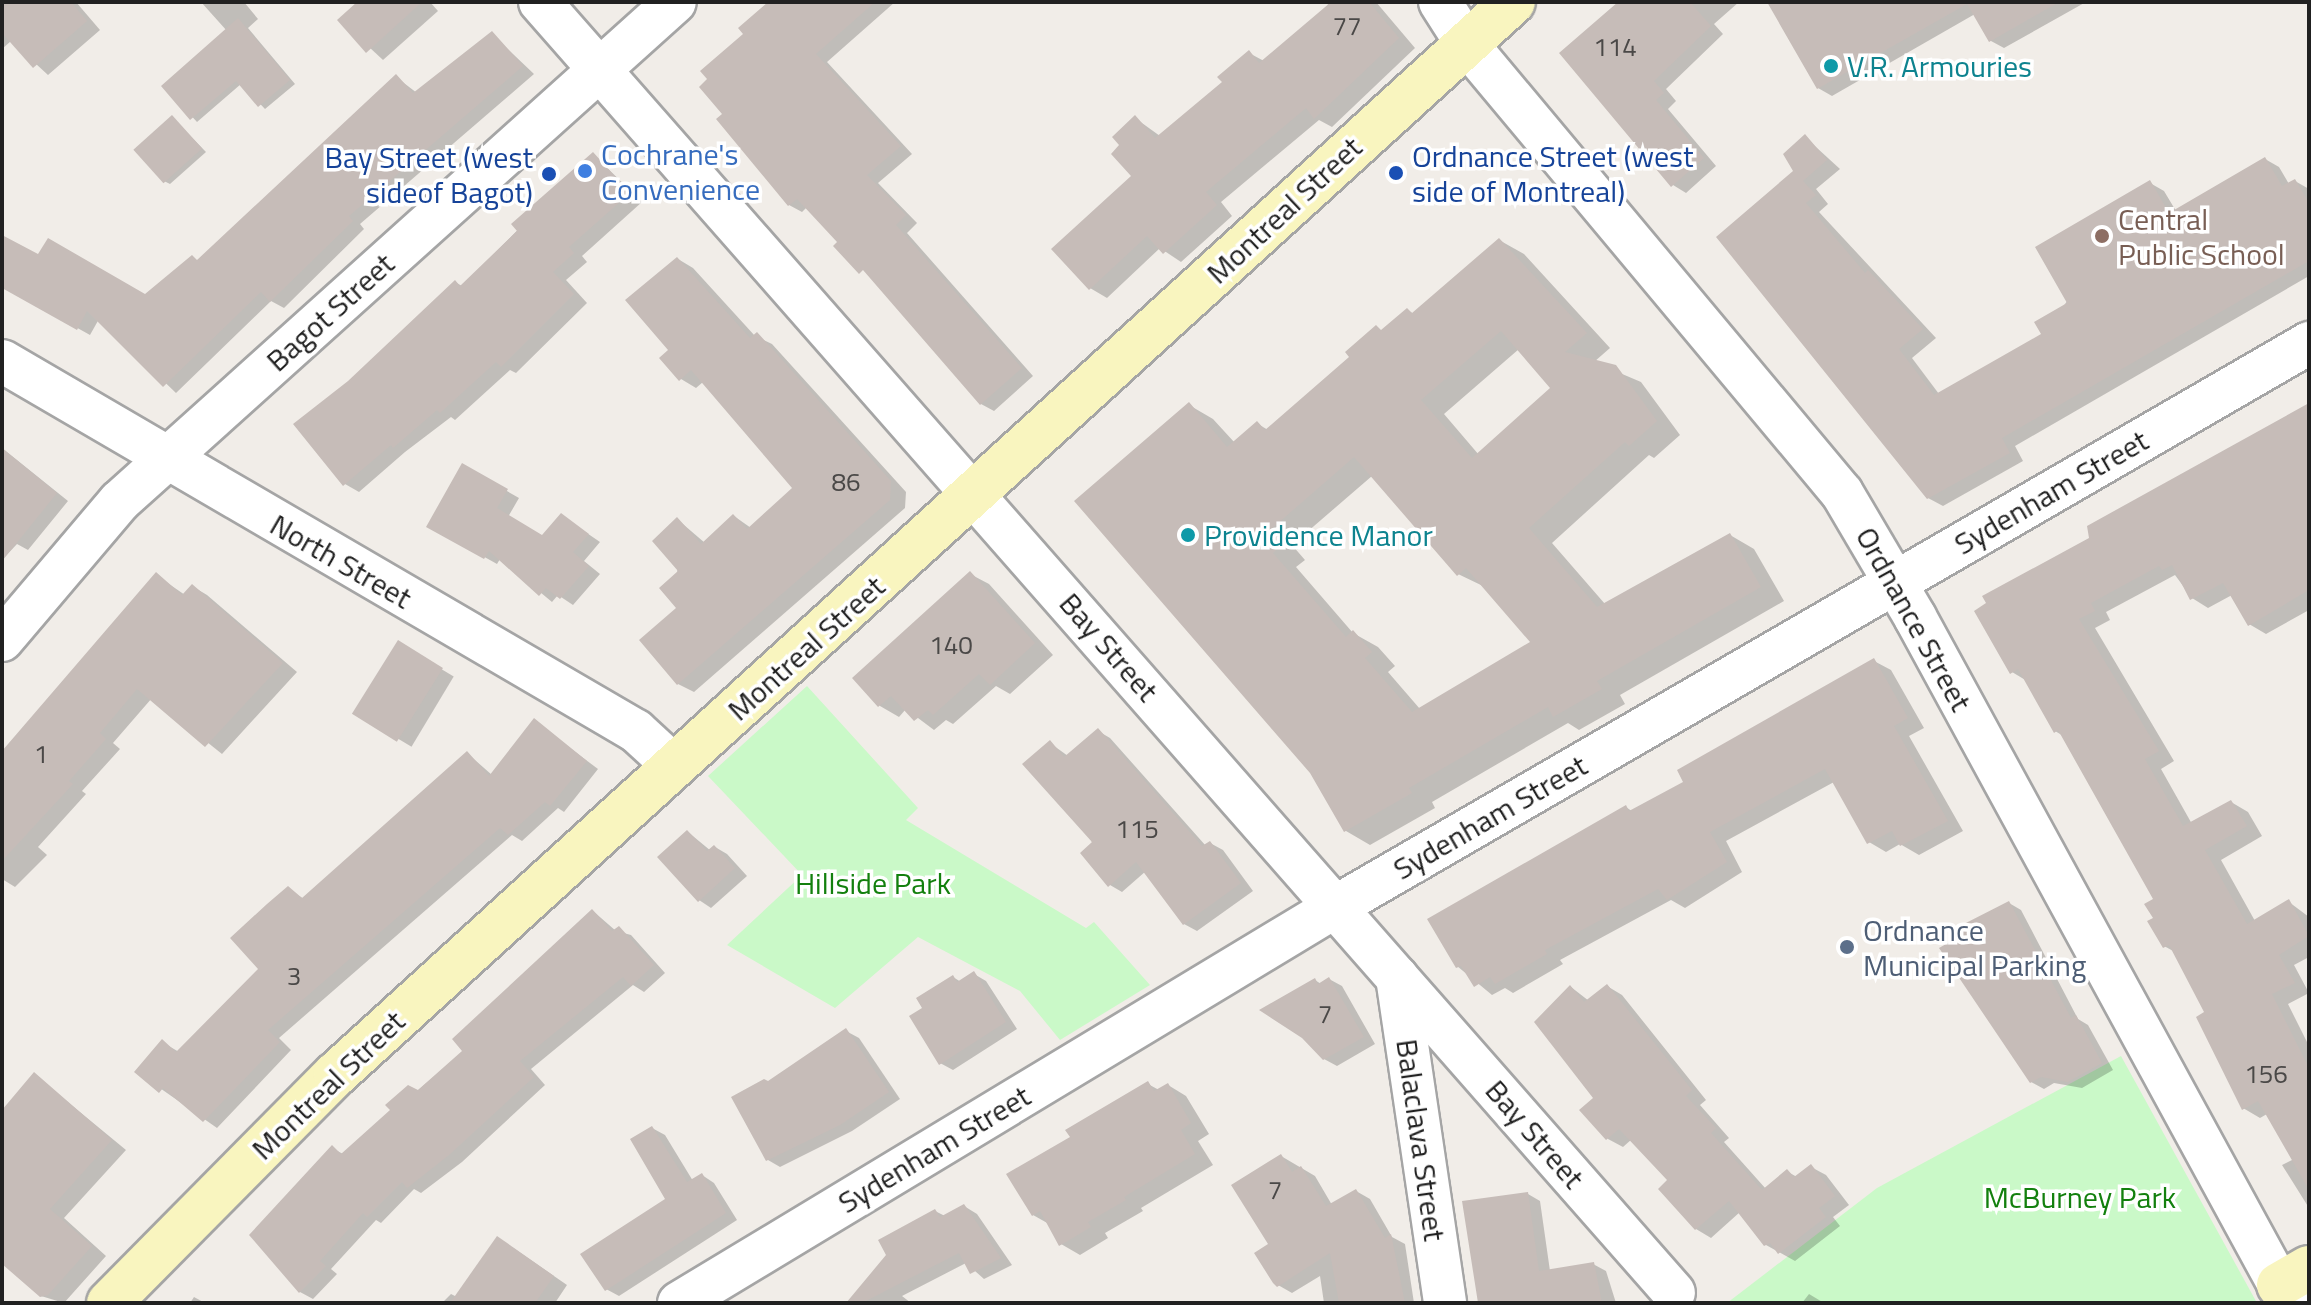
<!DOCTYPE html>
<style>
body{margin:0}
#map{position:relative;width:2311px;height:1305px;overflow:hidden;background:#f1ede8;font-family:"Titillium Web",sans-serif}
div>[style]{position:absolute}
.park>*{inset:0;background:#caf9c8}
.shadow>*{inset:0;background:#0003;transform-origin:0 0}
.building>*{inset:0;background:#c6bcb8;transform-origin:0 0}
.roads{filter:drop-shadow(2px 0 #a5a5a5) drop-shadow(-2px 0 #a5a5a5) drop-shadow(0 2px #a5a5a5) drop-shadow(0 -2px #a5a5a5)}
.street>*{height:42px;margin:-21px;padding:0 21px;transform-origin:21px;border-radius:21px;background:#fff}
.secondary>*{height:44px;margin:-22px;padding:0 22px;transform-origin:22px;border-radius:22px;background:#f9f5bf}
.dots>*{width:22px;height:22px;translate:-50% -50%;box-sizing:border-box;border:4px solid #fff;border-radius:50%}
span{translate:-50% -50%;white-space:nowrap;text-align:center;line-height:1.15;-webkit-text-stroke:7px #fff;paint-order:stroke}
.number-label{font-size:26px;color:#4a4847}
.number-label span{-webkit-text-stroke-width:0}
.culture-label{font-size:30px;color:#0d838f}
.left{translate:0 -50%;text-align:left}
.shop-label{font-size:30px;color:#366cbe}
.transit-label{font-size:30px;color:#164399}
.right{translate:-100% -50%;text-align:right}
.street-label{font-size:30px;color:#212121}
.education-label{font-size:30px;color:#785e54}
.park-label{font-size:30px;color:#13800e}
.service-label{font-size:30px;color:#4e5e75}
.frame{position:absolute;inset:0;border:4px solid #212121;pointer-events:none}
</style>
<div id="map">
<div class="park">
<div style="clip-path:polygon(807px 686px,918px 808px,906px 820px,1086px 928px,1094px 922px,1150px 985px,1060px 1040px,1020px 991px,918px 937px,835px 1008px,727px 945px,802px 875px,708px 776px)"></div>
<div style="clip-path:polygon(2121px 1056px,2257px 1303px,1727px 1303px,1877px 1188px)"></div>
</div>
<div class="shadow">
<div style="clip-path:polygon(2px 2px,76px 2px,100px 30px,48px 75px,11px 41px,2px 49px)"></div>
<div style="clip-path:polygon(201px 2px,244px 2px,258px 19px,248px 28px,295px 84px,265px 109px,241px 84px,197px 122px,164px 86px,227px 31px)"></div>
<div style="clip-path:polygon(360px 2px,430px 2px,438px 11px,383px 60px,340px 20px)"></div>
<div style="clip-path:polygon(771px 2px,895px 2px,827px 62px,912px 154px,878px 183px,917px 223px,907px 233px,1033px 376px,994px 411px,981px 404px,874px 279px,836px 246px,839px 242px,807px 207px,802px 212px,789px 205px,725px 114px,746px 34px)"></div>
<div style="clip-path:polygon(1326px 2px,1376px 2px,1415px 48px,1332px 127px,1319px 120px,1221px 202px,1232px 216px,1181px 262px,1160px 248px,1107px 298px,1090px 288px,1134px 176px,1122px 145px,1135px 118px,1160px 136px,1224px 82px,1249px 53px,1264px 61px,1329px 6px)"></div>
<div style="clip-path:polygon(1621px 2px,1739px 2px,1714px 24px,1723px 34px,1666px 89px,1676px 101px,1668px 109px,1716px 166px,1686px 193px,1673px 185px)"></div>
<div style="clip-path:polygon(1770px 2px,2086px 2px,2004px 48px,1991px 41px,1975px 14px,1832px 96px,1818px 88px)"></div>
<div style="clip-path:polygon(492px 34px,534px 74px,360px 224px,364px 229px,284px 308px,271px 301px,176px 393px,99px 319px,90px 335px,2px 286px,2px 237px,39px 257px,145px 297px,198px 261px,396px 77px,417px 93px)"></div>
<div style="clip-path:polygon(172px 117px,206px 152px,170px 184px,164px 181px)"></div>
<div style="clip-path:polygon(1805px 137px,1840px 169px,1816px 189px,1828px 204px,1819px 212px,1936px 338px,1912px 358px,1939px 394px,2044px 334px,2150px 183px,2164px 191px,2176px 211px,2265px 159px,2279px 167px,2289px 184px,2295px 181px,2309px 189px,2309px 276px,2015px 446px,2023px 461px,1943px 506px,1928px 498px,1719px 237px,1796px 171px)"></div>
<div style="clip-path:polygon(593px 154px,642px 202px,582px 256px,587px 262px,566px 280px,587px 303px,516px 373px,510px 370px,455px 420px,451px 417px,405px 452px,359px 492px,345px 484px,350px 382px,455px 282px,462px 286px)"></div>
<div style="clip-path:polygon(evenodd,1499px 240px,1524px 254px,1610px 348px,1594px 362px,1641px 382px,1680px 435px,1654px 458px,1649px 455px,1552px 543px,1605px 604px,1730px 535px,1754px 549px,1784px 601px,1620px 695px,1625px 704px,1579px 730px,1568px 723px,1432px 802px,1435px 808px,1370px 845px,1346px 831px,1189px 405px,1213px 419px,1235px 443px,1258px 424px,1268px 430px,1407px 310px,1414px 314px,1499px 240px,1519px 349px,1553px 388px,1479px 455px,1444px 414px,1519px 349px,1499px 240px,1372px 476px,1458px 574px,1485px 587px,1533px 643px,1420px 709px,1388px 672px,1395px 666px,1378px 647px,1353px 633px,1296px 567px,1305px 560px,1292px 545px,1372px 476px)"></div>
<div style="clip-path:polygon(678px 259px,693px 268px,755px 336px,772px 344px,906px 492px,905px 508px,694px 692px,678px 684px,677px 519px,705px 543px,734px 516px,751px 528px,794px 488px,703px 382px,696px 388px,681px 379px,671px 350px)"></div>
<div style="clip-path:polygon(2309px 405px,2309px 610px,2266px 634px,2249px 624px,2232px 595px,2208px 608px,2192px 598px,2175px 575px,2106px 612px,2110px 620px,2095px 628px,2174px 761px,2161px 769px,2192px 824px,2231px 802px,2248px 812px,2262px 836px,2221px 860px,2255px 921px,2289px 902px,2309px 917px,2309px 957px,2294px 965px,2309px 993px,2288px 1004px,2309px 1046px,2309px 1208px,2282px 1165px,2294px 1159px,2267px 1114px,2260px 1118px,2243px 1108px,2207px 1013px,2175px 952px,2164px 946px,2156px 900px,2065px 737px,2055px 731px,2027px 681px,2012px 672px,2092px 539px)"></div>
<div style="clip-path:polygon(2px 448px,68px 501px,28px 550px,17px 544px,2px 560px)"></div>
<div style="clip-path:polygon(463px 466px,519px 498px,508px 517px,543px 538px,562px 516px,600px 542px,584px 561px,600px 574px,573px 605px,558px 595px,552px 602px,500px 559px,497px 564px,429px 526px)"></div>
<div style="clip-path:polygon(970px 574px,989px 584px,1053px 655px,1010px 694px,996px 686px,953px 724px,946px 720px,934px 730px,906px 709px,899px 717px,880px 706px,855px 678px)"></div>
<div style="clip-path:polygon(156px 575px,185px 595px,192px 586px,207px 595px,297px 672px,222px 754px,152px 698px,113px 743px,120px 749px,82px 791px,86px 794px,38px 847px,47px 855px,15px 887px,2px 879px,2px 753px)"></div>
<div style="left:398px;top:643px;width:65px;height:82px;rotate:31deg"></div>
<div style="clip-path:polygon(1874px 661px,1891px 670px,1924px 728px,1909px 736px,1963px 831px,1919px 855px,1900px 844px,1886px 852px,1869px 842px,1834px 782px,1726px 841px,1742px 872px,1685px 908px,1671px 900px,1560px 960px,1563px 964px,1513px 993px,1505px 988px,1492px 995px,1457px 966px,1626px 807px,1633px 812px,1686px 783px)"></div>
<div style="clip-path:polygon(534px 721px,598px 769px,564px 812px,558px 808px,522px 841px,512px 835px,279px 1038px,291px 1050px,217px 1128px,137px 1072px,162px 1042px,179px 1052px,261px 969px,288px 889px,304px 899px,467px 753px,492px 775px)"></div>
<div style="clip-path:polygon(1098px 731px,1110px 738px,1206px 846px,1210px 843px,1223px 850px,1253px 891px,1197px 931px,1184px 924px,1146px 871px,1122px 892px,1110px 885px,1050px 743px,1068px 756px)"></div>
<div style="clip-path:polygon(688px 832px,711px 851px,715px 847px,727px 854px,747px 876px,711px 908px,699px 900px)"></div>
<div style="clip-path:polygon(2009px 903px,2021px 910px,2078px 1019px,2088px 1025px,2113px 1070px,2082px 1088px,2054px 1083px,2044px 1089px,2031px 1082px,1965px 935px)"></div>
<div style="clip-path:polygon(593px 911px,616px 931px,631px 935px,665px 973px,644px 992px,633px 985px,531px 1069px,545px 1085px,462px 1162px,421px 1193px,414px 1189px,381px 1223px,376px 1220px,331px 1269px,337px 1274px,313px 1299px,300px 1292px,252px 1235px,332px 1148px,343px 1154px,464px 1051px)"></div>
<div style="clip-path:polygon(974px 974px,986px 981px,1017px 1029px,953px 1070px,940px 1063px,925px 1009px,953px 977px,961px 982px)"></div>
<div style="clip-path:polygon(1329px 979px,1342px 986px,1375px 1044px,1337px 1066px,1324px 1059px,1315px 980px,1321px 984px)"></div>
<div style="clip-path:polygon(1607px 986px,1622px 995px,1706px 1100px,1700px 1105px,1729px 1138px,1724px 1142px,1766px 1189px,1788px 1172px,1797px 1177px,1811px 1167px,1826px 1175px,1849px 1205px,1833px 1217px,1840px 1226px,1795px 1261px,1766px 1245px,1740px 1212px,1711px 1238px,1696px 1229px,1670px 1180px,1632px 1139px,1623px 1147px,1608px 1139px,1582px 1111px,1596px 1098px,1571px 987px,1589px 1001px)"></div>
<div style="clip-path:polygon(846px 1031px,859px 1038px,900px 1099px,852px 1131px,780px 1167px,768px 1160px,768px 1084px)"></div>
<div style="clip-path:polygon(35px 1075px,126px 1150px,64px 1218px,106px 1256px,64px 1303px,41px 1296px,2px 1260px,2px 1113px)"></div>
<div style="clip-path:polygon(1148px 1084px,1159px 1090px,1168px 1085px,1186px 1096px,1209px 1134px,1198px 1141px,1213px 1165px,1141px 1208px,1143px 1211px,1105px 1233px,1108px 1238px,1080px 1255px,1061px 1244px,1049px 1224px,1033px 1215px,1073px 1137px)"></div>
<div style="clip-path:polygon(652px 1128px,665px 1135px,693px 1181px,702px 1175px,714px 1183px,737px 1220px,619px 1296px,606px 1289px,668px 1200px)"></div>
<div style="clip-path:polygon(1281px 1156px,1315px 1176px,1332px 1205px,1356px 1191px,1370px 1199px,1392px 1237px,1405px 1244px,1414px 1303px,1324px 1303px,1320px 1276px,1292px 1293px,1278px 1285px,1271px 1245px)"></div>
<div style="clip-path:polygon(1528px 1194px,1540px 1201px,1550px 1271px,1593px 1264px,1606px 1271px,1616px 1303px,1479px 1303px)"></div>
<div style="clip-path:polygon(964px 1206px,977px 1214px,1012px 1265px,984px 1279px,966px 1263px,902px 1296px,911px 1303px,848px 1303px,935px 1211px,945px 1216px)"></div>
<div style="clip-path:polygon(512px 1247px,567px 1285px,555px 1303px,442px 1303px,451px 1294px,457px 1297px)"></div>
<div style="clip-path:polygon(1809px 1294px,1824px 1303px,1802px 1303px)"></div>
<div style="clip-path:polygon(194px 1297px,205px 1303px,190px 1303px)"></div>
</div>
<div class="building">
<div style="clip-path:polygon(2px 2px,71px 2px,87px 21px,33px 68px,2px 33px)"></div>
<div style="clip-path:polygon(357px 2px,422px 2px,366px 53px,337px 20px)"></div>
<div style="clip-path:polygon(768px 2px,875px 2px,816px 54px,901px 146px,867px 175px,906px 215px,896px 225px,1022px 368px,980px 405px,863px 270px,859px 274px,833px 246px,837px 242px,797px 199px,788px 206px,716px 119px,722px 114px,699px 87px,707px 79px,700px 71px,743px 34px,738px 28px)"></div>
<div style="clip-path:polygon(1331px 2px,1369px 2px,1399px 38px,1314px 119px,1306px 108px,1206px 192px,1217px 205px,1163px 254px,1147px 236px,1089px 290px,1051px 249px,1131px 176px,1111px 154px,1119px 145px,1112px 137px,1135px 115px,1155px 138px,1222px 82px,1217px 77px,1249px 50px,1259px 63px)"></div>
<div style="clip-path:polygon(1618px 2px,1690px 2px,1711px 26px,1654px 81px,1664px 93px,1656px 100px,1704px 158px,1671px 187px,1559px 53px)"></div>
<div style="clip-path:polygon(1767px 2px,2059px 2px,1989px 42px,1967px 4px,1817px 89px)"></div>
<div style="clip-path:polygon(238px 18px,290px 80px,258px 107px,236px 81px,190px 120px,161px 86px)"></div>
<div style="clip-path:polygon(492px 31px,523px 66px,349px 216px,353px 221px,270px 302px,261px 292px,163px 387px,87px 311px,77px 330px,2px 288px,2px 235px,38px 254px,48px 238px,145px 294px,192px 255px,197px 260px,396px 74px,413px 93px)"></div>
<div style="left:172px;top:115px;width:45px;height:52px;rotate:48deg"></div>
<div style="clip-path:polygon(1805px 134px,1827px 160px,1803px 181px,1816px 195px,1806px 203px,1865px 273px,1868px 270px,1923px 329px,1899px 349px,1934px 395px,2041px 334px,2034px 322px,2067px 303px,2035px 247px,2150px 180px,2169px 213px,2265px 157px,2282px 186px,2295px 179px,2309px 203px,2309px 261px,2002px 438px,2010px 453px,1927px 499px,1716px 237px,1793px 171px,1783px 154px)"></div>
<div style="clip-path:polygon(593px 152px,630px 193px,569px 247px,574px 253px,553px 272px,574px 294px,501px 367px,496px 362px,440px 413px,437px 410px,393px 448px,391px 445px,343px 486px,293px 424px,348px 381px,455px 280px,460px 286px,517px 231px,511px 224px)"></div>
<div style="clip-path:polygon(evenodd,1499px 238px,1587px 333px,1565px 352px,1616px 365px,1657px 421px,1629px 446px,1625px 442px,1529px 528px,1597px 607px,1730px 533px,1761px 587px,1597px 681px,1602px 689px,1553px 717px,1548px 707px,1409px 788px,1412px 793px,1344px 832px,1310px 773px,1074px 501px,1189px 402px,1227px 447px,1257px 421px,1265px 430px,1349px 357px,1345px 352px,1376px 325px,1381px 330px,1407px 308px,1412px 313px,1499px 238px,1501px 331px,1550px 388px,1472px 458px,1421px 400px,1501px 331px,1499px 238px,1354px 457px,1457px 576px,1466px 568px,1530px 642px,1412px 712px,1365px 658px,1372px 652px,1353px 630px,1346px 637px,1273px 553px,1281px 545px,1269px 531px,1354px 457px)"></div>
<div style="clip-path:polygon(677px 257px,750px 338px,757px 332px,891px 481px,890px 500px,677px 685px,639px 640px,676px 608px,659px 588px,678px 571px,652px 541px,677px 517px,701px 544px,733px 514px,747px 529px,792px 488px,691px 370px,679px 381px,659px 358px,668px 350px,625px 300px)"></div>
<div style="clip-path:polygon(2309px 403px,2309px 590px,2248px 626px,2223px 583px,2190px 600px,2172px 565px,2162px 570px,2159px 566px,2091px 603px,2095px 611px,2079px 619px,2159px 751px,2145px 759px,2183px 826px,2231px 800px,2247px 826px,2205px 850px,2247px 924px,2289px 899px,2309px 936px,2279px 955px,2295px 983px,2272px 994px,2309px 1068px,2309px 1190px,2258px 1101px,2242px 1110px,2196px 1017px,2204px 1012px,2169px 945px,2163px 948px,2147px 921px,2153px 918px,2144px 904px,2153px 899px,2058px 730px,2054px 733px,2018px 669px,2010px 674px,1974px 611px,1986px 603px,1982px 596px,2089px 538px,2087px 526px)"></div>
<div style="clip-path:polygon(2px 448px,57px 493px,2px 561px)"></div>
<div style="clip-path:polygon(462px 463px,508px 489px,497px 508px,542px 535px,561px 513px,589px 534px,573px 552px,589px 566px,560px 599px,546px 588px,539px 596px,489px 551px,484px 559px,426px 527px)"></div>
<div style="clip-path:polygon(970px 571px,1035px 643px,990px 685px,979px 674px,933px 715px,928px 710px,914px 721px,891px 696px,878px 707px,852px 678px)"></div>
<div style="clip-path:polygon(156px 572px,182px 595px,192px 584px,283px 663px,205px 747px,137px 689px,100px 733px,106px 739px,69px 781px,73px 784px,2px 861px,2px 751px)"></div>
<div style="left:398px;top:640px;width:53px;height:87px;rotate:32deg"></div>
<div style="clip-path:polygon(1874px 658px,1908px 718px,1894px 726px,1948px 821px,1900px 846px,1892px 831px,1867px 844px,1825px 769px,1710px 832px,1727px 862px,1667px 900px,1658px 889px,1545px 950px,1547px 954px,1495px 984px,1490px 977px,1474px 987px,1461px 966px,1456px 968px,1427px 919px,1626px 805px,1629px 811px,1683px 782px,1677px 770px)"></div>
<div style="clip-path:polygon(534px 718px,587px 761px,550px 806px,545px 802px,508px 835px,500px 828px,268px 1030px,280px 1042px,203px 1122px,163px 1088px,159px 1093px,134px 1072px,162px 1039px,176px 1052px,258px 969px,230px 938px,267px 904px,288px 886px,302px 898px,467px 751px,489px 776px)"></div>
<div style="clip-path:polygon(1098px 728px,1202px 846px,1210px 841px,1241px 883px,1183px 925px,1136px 862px,1108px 887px,1080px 853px,1092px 842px,1022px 764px,1050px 740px,1064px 757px)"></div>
<div style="clip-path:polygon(687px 830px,707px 851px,714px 845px,735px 868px,698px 902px,657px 857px)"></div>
<div style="clip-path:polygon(2009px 901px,2071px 1018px,2076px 1015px,2102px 1063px,2068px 1082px,2041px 1077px,2030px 1083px,1939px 948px,1962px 935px,1958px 927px)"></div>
<div style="clip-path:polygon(592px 909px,612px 931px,619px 926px,654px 965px,631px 986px,623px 977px,520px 1061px,534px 1077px,449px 1155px,407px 1188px,402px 1182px,367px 1217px,363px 1213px,320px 1261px,326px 1266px,299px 1293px,249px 1235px,332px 1145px,341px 1154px,390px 1110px,385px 1105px,408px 1085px,418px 1090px,462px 1051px,452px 1039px)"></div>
<div style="clip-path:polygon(974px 971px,1006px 1022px,939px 1065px,909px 1016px,922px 1008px,916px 998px,953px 975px,957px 982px)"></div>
<div style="clip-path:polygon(1329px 977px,1364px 1037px,1323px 1060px,1302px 1038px,1259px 1010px,1315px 978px,1318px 984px)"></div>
<div style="clip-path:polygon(1607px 984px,1692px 1090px,1686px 1096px,1716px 1128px,1711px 1133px,1762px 1190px,1787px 1169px,1794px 1177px,1811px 1164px,1835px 1196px,1819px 1208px,1826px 1217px,1778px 1254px,1770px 1243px,1764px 1246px,1729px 1201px,1695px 1230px,1658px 1189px,1667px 1180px,1619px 1129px,1606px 1140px,1579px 1110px,1593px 1098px,1534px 1022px,1570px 985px,1584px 1002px)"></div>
<div style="clip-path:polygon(846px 1028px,889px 1092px,840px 1125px,766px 1161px,731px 1097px,764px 1079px,768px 1081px)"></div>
<div style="clip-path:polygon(34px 1072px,112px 1140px,50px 1209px,92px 1246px,48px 1295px,40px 1297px,2px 1264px,2px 1110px)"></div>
<div style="clip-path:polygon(1148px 1081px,1154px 1091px,1168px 1083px,1191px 1123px,1181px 1130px,1195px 1154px,1124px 1197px,1126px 1200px,1088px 1222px,1091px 1227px,1059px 1246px,1040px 1211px,1032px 1216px,1006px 1174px,1070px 1137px,1065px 1130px)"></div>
<div style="clip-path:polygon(652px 1126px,687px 1182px,702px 1173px,726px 1213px,605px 1291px,580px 1254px,665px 1199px,630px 1139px)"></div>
<div style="clip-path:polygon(1281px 1154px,1292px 1172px,1301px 1166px,1326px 1206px,1356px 1189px,1385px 1238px,1391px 1234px,1405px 1303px,1339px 1303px,1330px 1253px,1277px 1287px,1273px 1283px,1254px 1253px,1268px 1244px,1231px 1185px)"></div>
<div style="clip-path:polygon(1528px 1192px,1539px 1271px,1594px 1262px,1602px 1303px,1478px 1303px,1462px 1201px)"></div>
<div style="clip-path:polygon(964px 1204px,1001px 1258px,970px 1274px,959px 1253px,862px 1303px,846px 1303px,886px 1255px,878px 1240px,935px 1209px,940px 1217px)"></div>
<div style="clip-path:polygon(497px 1236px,554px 1276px,535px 1303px,450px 1303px)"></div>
</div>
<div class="roads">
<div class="street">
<div style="left:540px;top:2px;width:1718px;rotate:48.7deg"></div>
<div style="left:1440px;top:2px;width:49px;rotate:57.6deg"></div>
<div style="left:1466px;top:43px;width:586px;rotate:50.12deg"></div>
<div style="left:1842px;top:493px;width:144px;rotate:59.5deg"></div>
<div style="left:1915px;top:617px;width:781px;rotate:61.4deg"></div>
<div style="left:2px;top:361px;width:734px;rotate:30.27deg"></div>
<div style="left:636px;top:731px;width:52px;rotate:42.6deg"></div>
<div style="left:2px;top:640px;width:182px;rotate:-49.7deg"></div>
<div style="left:120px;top:501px;width:746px;rotate:-41.96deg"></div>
<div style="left:1397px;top:977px;width:330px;rotate:81.6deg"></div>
<div style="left:679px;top:1303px;width:766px;rotate:-31.12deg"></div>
<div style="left:1335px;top:907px;width:1126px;rotate:-30.07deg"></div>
</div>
<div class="secondary">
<div style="left:2279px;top:1285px;width:34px;rotate:-30deg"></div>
<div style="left:109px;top:1303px;width:322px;rotate:-45.3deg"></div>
<div style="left:336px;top:1074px;width:1592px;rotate:-42.33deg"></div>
</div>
</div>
<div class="dots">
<div style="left:1831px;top:66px;background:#0f9aa8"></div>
<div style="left:585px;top:171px;background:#3f7fe0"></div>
<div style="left:1396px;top:173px;background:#1a4fb4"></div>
<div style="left:549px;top:174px;background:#1a4fb4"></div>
<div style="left:2102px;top:236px;background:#8d6e63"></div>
<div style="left:1188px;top:535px;background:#0f9aa8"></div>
<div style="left:1847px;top:947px;background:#5c6f8a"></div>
</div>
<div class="number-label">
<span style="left:1347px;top:26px">77</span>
<span style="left:1615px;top:47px">114</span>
<span style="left:846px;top:482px">86</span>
<span style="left:951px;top:645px">140</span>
<span style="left:41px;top:754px">1</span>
<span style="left:1137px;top:829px">115</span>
<span style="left:294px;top:976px">3</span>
<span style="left:1325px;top:1014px">7</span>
<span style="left:2266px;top:1074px">156</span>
<span style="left:1275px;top:1190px">7</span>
</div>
<div class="culture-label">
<span class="left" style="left:1847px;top:66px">V.R. Armouries</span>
<span class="left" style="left:1204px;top:535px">Providence Manor</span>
</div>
<div class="shop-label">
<span class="left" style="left:601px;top:171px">Cochrane's<br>Convenience</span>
</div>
<div class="transit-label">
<span class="left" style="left:1412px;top:173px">Ordnance Street (west<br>side of Montreal)</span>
<span class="right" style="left:533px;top:174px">Bay Street (west<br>sideof Bagot)</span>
</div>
<div class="street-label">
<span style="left:1284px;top:210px;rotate:-43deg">Montreal Street</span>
<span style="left:330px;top:312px;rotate:-42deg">Bagot Street</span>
<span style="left:2051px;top:492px;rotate:-30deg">Sydenham Street</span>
<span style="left:341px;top:561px;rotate:30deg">North Street</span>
<span style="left:1914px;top:619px;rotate:61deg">Ordnance Street</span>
<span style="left:1109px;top:647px;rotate:49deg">Bay Street</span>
<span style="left:806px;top:648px;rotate:-42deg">Montreal Street</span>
<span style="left:1490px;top:817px;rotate:-30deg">Sydenham Street</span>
<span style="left:328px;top:1085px;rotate:-44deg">Montreal Street</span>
<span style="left:1535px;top:1134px;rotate:49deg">Bay Street</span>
<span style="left:1421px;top:1140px;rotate:82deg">Balaclava Street</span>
<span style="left:934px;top:1149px;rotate:-31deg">Sydenham Street</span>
</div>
<div class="education-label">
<span class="left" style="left:2118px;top:236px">Central<br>Public School</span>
</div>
<div class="park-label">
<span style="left:873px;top:883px">Hillside Park</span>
<span style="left:2080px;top:1197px">McBurney Park</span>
</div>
<div class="service-label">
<span class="left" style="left:1863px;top:947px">Ordnance<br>Municipal Parking</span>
</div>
<div class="frame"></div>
</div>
